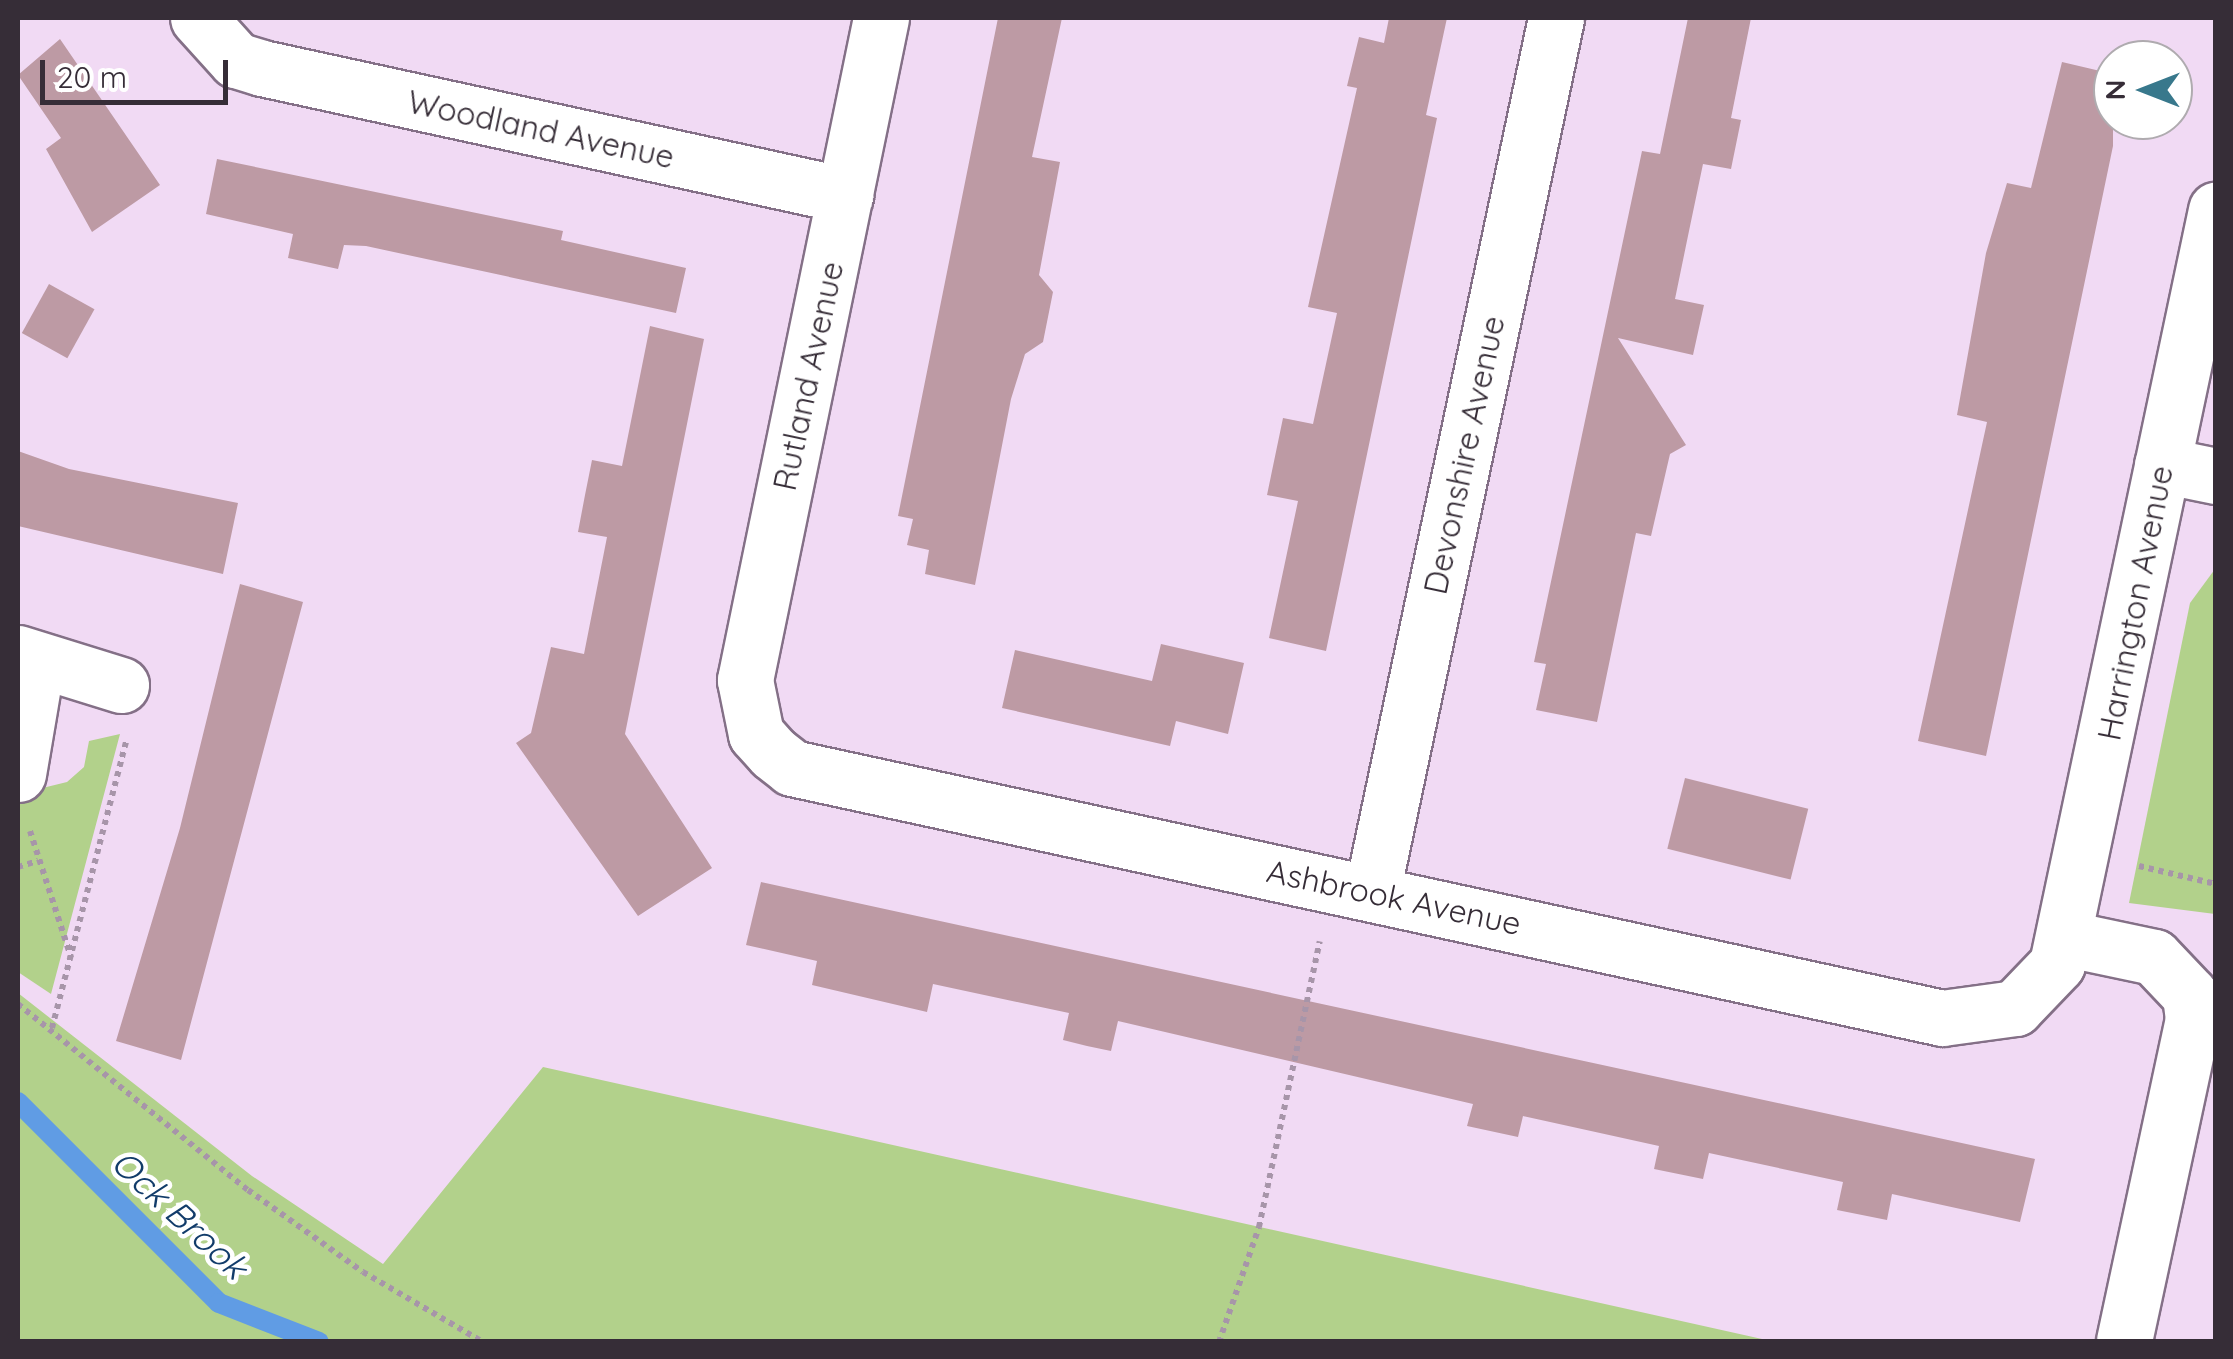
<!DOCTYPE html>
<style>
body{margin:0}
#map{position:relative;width:2233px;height:1359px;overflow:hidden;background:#f1daf4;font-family:Quicksand,sans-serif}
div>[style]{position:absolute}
.green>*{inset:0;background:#b2d18b}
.stream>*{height:20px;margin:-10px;padding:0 10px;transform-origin:10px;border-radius:10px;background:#609ce4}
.building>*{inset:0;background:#bd9aa4;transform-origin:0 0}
.path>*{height:6px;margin-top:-3px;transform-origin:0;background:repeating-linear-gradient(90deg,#a795a9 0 5px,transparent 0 10px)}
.roads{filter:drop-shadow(2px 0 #847087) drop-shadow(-2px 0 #847087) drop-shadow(0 2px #847087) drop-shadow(0 -2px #847087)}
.minor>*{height:55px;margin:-27.5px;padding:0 27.5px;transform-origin:27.5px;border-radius:27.5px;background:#fff}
span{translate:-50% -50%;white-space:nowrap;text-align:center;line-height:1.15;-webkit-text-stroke:9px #fff;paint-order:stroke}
.street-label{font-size:32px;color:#362d37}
.water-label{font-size:35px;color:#123c6a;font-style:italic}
.frame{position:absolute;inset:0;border:20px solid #362d37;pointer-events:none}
.north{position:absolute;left:2093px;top:40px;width:100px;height:100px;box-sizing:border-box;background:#fff;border:2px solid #afabaf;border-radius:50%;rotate:270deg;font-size:28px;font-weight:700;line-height:40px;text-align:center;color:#362d37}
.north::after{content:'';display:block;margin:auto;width:35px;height:45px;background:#38788c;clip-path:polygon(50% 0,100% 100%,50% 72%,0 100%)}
.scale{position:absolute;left:40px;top:60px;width:188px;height:45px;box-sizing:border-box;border:5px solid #362d37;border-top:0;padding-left:12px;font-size:30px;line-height:35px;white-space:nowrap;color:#362d37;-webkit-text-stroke:8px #fff;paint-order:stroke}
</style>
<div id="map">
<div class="green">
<div style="clip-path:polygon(2215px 569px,2215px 914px,2129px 903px,2190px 603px)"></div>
<div style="clip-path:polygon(120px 734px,51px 994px,18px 972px,18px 794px,67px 782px,84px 767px,89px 741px)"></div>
<div style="clip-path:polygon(18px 993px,252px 1176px,383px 1264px,543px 1067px,1771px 1341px,18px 1341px)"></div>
</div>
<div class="stream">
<div style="left:18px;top:1102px;width:284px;rotate:45deg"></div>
<div style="left:219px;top:1303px;width:107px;rotate:21.3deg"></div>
</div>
<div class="building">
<div style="clip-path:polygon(998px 18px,1062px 18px,1032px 157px,1060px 162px,1039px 275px,1053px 292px,1043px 342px,1025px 354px,1011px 399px,975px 585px,925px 574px,929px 550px,907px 545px,913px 519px,898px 516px)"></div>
<div style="clip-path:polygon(1389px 18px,1447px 18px,1426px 115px,1437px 118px,1326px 651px,1269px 638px,1298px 501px,1267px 495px,1283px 418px,1313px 424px,1337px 313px,1308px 307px,1357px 88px,1347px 86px,1359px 37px,1384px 43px)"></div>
<div style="clip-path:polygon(1688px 18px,1751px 18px,1731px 118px,1741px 120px,1731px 169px,1703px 164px,1689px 231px,1675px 299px,1704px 305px,1693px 355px,1618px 338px,1686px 445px,1670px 454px,1651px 536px,1636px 533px,1597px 722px,1536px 710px,1546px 664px,1534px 662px,1642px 151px,1660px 154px)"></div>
<div style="clip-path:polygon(60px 39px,160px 185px,92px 232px,46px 149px,61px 138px,18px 75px)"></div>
<div style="clip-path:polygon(2062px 62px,2113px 74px,2113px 146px,1986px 756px,1918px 741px,1987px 422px,1957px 415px,1986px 253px,2007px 183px,2031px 188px)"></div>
<div style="clip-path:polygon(217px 159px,563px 231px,561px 240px,686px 268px,676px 313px,366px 246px,344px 245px,338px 269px,288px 258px,293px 234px,206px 214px)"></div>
<div style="left:49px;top:284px;width:52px;height:56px;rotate:29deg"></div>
<div style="clip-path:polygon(650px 326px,704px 339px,625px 734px,712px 868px,638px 916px,516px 743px,531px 733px,551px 647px,584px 654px,607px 537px,578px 532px,585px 495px,592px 460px,622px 466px)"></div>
<div style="clip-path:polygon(18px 451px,69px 469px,238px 503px,223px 574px,18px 526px)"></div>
<div style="clip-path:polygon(240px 584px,303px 602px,181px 1060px,116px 1041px,180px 828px)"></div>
<div style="clip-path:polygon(1161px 644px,1244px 663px,1228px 734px,1176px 721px,1170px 746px,1002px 708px,1015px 650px,1152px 681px)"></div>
<div style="left:1685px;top:778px;width:127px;height:73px;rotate:14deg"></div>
<div style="clip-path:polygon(761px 882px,2035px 1159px,2020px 1222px,1892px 1194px,1887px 1220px,1837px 1210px,1843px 1182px,1709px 1153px,1703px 1179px,1654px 1169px,1659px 1146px,1523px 1116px,1518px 1137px,1467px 1126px,1473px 1104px,1118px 1021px,1111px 1051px,1087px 1046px,1063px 1040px,1069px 1013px,933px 984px,927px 1012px,812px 985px,817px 961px,746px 945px)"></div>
</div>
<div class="path">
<div style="left:30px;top:831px;width:133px;rotate:72deg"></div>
<div style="left:2139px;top:866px;width:79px;rotate:13.2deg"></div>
<div style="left:18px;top:867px;width:21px;rotate:-17deg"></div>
<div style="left:18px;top:1004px;width:296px;rotate:39deg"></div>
<div style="left:248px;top:1190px;width:141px;rotate:35.5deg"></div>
<div style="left:363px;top:1272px;width:139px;rotate:30.3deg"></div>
<div style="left:52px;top:1028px;width:296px;rotate:-75.5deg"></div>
<div style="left:1219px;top:1342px;width:122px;rotate:-70.8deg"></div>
<div style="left:1259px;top:1227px;width:292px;rotate:-78deg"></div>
</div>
<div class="roads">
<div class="minor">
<div style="left:198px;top:18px;width:57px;rotate:47.9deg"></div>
<div style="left:236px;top:60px;width:27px;rotate:17deg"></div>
<div style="left:262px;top:68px;width:597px;rotate:12.29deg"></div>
<div style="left:881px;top:18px;width:676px;rotate:101.61deg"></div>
<div style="left:745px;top:680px;width:55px;rotate:78.5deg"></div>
<div style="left:756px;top:734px;width:25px;rotate:48deg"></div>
<div style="left:773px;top:753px;width:24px;rotate:38deg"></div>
<div style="left:792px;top:768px;width:1177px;rotate:12.26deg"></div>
<div style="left:1942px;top:1018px;width:74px;rotate:-7.8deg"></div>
<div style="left:2015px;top:1008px;width:61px;rotate:-46.3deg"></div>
<div style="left:2057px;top:964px;width:771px;rotate:-78.09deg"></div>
<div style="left:2162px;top:465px;width:55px;rotate:11.5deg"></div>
<div style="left:18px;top:653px;width:108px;rotate:17.3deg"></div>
<div style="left:18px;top:774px;width:114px;rotate:-80.4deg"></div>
<div style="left:1372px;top:892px;width:893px;rotate:-78.11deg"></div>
<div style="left:2064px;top:938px;width:92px;rotate:11.9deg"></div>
<div style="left:2154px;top:957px;width:52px;rotate:46.5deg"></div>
<div style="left:2190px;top:995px;width:24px;rotate:83deg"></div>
<div style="left:2193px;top:1019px;width:329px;rotate:102.1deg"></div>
</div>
</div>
<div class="street-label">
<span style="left:541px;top:129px;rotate:12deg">Woodland Avenue</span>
<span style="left:808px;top:376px;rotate:-78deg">Rutland Avenue</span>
<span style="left:1464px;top:455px;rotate:-78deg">Devonshire Avenue</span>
<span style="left:2135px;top:603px;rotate:-79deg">Harrington Avenue</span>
<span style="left:1394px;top:897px;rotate:12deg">Ashbrook Avenue</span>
</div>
<div class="water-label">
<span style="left:180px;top:1214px;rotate:43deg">Ock Brook</span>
</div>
<div class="frame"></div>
<div class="north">N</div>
<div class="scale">20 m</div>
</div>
